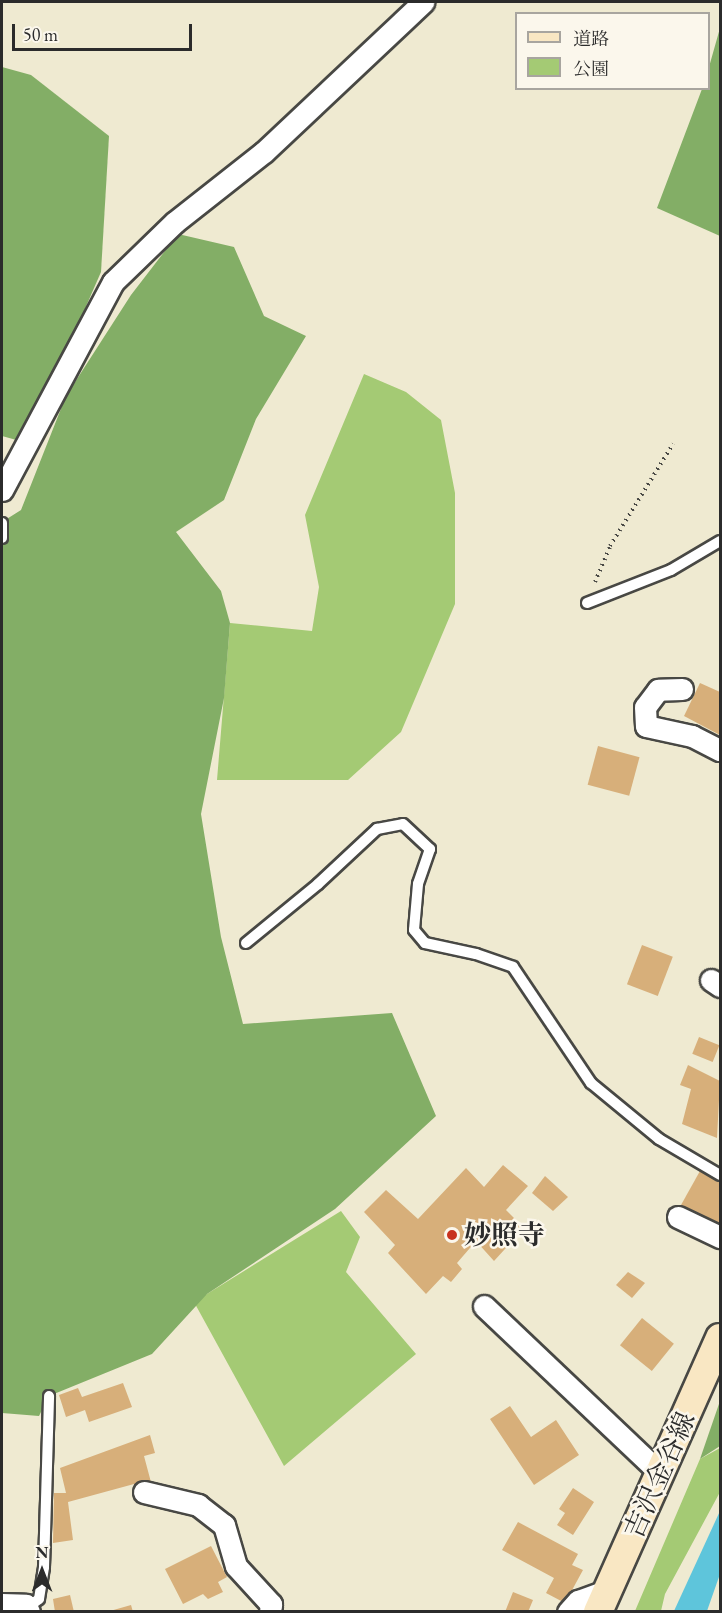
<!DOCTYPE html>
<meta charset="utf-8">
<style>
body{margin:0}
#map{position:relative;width:722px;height:1613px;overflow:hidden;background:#efead1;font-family:"EB Garamond","Noto Serif JP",serif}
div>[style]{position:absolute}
.green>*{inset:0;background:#a4ca74}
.forest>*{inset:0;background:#83ae66}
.water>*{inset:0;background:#5ec5db}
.building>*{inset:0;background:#d7af7a;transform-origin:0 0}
.path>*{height:4px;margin-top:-2px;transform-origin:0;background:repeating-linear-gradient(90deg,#484844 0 1.5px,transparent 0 6px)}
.roads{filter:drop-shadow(2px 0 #484844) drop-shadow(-2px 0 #484844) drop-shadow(0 2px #484844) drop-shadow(0 -2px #484844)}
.service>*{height:10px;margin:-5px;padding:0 5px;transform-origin:5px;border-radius:5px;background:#fff}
.minor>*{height:21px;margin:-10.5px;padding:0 10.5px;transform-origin:10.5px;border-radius:10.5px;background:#fff}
.secondary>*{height:28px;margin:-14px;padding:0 14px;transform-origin:14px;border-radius:14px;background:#f9e7c3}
.dots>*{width:16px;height:16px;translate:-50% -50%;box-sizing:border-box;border:3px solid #fbf7ec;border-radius:50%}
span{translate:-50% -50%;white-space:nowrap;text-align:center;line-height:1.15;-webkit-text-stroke:5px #fbf7ec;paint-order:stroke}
.poi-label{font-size:27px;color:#2b2b2b;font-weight:700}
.left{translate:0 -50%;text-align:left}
.street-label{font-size:27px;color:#2b2b2b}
.frame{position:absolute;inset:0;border:3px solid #2b2b2b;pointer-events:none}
.legend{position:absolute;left:515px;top:12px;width:195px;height:78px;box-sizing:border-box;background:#fbf7ec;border:2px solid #a8a59f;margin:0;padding:8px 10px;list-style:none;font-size:18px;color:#2b2b2b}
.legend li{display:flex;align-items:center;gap:12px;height:30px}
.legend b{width:30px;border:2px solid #a8a59f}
.north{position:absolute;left:12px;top:1541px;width:60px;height:60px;-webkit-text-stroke:4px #fbf7ec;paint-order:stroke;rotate:0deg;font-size:16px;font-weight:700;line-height:24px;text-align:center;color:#2b2b2b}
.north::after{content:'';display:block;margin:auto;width:21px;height:27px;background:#2b2b2b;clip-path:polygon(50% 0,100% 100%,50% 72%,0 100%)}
.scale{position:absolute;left:12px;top:24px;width:180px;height:27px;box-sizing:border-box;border:3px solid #2b2b2b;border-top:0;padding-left:8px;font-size:18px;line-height:21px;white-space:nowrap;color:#2b2b2b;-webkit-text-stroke:4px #fbf7ec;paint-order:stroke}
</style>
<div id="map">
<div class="green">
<div style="clip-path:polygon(364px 374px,406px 392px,441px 420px,455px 493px,455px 604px,401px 732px,348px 780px,217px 780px,230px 623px,312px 631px,319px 587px,305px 515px)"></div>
<div style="clip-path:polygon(341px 1211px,360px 1237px,346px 1272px,416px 1354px,284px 1466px,194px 1302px)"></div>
<div style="clip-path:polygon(720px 1448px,720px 1492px,665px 1594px,661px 1611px,635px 1611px,700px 1459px)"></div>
</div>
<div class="forest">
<div style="clip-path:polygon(720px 28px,720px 236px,657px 208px,702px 89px,708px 88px,709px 67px)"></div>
<div style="clip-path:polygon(2px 67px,31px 75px,109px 136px,101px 272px,60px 366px,20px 441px,2px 436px)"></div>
<div style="clip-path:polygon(178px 234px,234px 247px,264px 316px,306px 336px,256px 419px,224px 500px,176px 532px,221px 591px,230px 623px,224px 698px,201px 814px,221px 937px,243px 1024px,392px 1013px,436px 1116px,335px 1209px,207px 1294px,152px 1354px,49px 1396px,39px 1416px,2px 1413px,2px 522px,21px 510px,66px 396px,131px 295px)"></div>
<div style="clip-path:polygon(720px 1401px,720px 1446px,700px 1459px)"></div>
</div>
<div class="water">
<div style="clip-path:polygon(720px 1511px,720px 1574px,707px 1611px,674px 1611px)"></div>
</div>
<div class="building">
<div style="clip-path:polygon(700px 683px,720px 692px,720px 735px,684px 716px)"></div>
<div style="left:598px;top:746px;width:43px;height:40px;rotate:15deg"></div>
<div style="left:642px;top:945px;width:33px;height:42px;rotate:21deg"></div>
<div style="left:699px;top:1037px;width:22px;height:18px;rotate:22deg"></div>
<div style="clip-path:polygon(688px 1065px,720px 1081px,717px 1138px,682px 1124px,691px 1089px,680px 1085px)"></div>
<div style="clip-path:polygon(503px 1165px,528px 1186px,506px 1210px,524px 1228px,494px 1261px,476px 1241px,457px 1263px,462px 1269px,451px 1282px,443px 1276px,426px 1294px,388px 1253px,395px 1245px,364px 1212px,386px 1190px,418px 1219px,466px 1168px,484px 1187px)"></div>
<div style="clip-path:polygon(700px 1171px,720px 1182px,720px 1226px,681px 1205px)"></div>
<div style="clip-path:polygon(545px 1176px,568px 1197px,553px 1211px,532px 1193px)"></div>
<div style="clip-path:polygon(628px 1272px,645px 1283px,632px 1298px,616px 1285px)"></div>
<div style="left:642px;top:1318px;width:41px;height:35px;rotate:39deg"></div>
<div style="clip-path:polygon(123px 1383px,132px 1407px,89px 1422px,85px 1410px,66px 1417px,59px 1395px,78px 1388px,82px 1397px)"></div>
<div style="clip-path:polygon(510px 1406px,531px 1437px,556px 1420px,579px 1455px,534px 1485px,490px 1419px)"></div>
<div style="clip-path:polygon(150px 1435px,155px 1453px,144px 1456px,152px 1486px,135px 1491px,134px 1484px,68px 1502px,73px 1540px,53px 1543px,54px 1493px,66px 1493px,60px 1468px)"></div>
<div style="clip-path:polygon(573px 1488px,594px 1502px,573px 1535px,557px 1525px,565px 1513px,559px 1509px)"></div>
<div style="clip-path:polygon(518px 1522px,578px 1554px,572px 1565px,583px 1570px,565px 1603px,546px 1593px,554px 1578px,502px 1550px)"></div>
<div style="clip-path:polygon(211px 1546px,227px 1577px,218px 1582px,223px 1592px,208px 1599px,203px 1594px,183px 1604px,165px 1569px)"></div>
<div style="clip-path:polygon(513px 1592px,533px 1600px,528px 1612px,505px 1612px)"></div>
<div style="clip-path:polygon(70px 1595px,74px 1612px,55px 1612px,53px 1599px)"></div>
<div style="clip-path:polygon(131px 1605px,133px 1612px,110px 1612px,110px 1611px)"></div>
</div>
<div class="path">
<div style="left:595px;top:582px;width:39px;rotate:-67deg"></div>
<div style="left:610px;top:546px;width:120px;rotate:-58.3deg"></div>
</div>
<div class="roads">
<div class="service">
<div style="left:2px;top:523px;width:15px;rotate:90deg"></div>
<div style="left:587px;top:603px;width:90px;rotate:-21.4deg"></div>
<div style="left:671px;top:570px;width:57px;rotate:-30.6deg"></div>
<div style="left:246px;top:943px;width:93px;rotate:-39.3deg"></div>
<div style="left:318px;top:884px;width:81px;rotate:-43deg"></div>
<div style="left:377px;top:829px;width:26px;rotate:-11deg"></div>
<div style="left:403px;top:824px;width:37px;rotate:43deg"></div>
<div style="left:430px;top:849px;width:37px;rotate:109deg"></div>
<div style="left:418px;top:884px;width:46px;rotate:95deg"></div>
<div style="left:414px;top:930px;width:17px;rotate:50deg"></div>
<div style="left:425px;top:943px;width:52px;rotate:12.2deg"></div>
<div style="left:476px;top:954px;width:39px;rotate:19deg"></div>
<div style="left:513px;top:967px;width:140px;rotate:56.1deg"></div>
<div style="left:591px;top:1083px;width:88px;rotate:39.5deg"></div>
<div style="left:659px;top:1139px;width:71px;rotate:30.5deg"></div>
<div style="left:27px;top:1608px;width:15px;rotate:-37deg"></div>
<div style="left:39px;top:1599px;width:32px;rotate:-81deg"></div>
<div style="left:44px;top:1567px;width:171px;rotate:-88.3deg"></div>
</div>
<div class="minor">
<div style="left:2px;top:490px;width:236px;rotate:-61.9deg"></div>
<div style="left:113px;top:282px;width:86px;rotate:-44.1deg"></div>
<div style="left:175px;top:222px;width:113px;rotate:-38.2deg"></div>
<div style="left:264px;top:152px;width:219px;rotate:-43.3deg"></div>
<div style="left:682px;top:689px;width:24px;rotate:178deg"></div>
<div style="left:658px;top:690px;width:21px;rotate:127deg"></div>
<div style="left:645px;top:707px;width:19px;rotate:87deg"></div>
<div style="left:646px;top:726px;width:47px;rotate:12.3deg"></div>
<div style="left:692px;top:736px;width:31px;rotate:27deg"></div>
<div style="left:711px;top:980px;width:11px;rotate:34deg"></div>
<div style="left:678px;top:1217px;width:47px;rotate:25.5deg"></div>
<div style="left:484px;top:1306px;width:243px;rotate:43.5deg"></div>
<div style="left:144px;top:1492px;width:56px;rotate:13.5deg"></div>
<div style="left:198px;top:1505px;width:33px;rotate:38deg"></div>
<div style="left:224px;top:1525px;width:43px;rotate:73.7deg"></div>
<div style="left:236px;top:1566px;width:52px;rotate:47.4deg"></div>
<div style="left:271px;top:1604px;width:8px;rotate:97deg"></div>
<div style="left:2px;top:1604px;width:24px;rotate:2deg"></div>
<div style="left:26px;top:1605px;width:8px;rotate:67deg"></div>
<div style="left:568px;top:1612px;width:15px;rotate:-48deg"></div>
<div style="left:578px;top:1601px;width:32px;rotate:-20deg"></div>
</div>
<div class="secondary">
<div style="left:598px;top:1612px;width:300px;rotate:-66deg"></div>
</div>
</div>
<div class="dots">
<div style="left:452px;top:1235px;background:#c8321e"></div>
</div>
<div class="poi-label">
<span class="left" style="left:464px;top:1235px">妙照寺</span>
</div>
<div class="street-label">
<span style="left:659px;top:1475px;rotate:-66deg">吉沢金谷線</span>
</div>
<div class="frame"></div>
<ul class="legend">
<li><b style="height:8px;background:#f9e7c3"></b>道路</li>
<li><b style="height:16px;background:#a4ca74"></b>公園</li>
</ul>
<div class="north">N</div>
<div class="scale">50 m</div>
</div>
